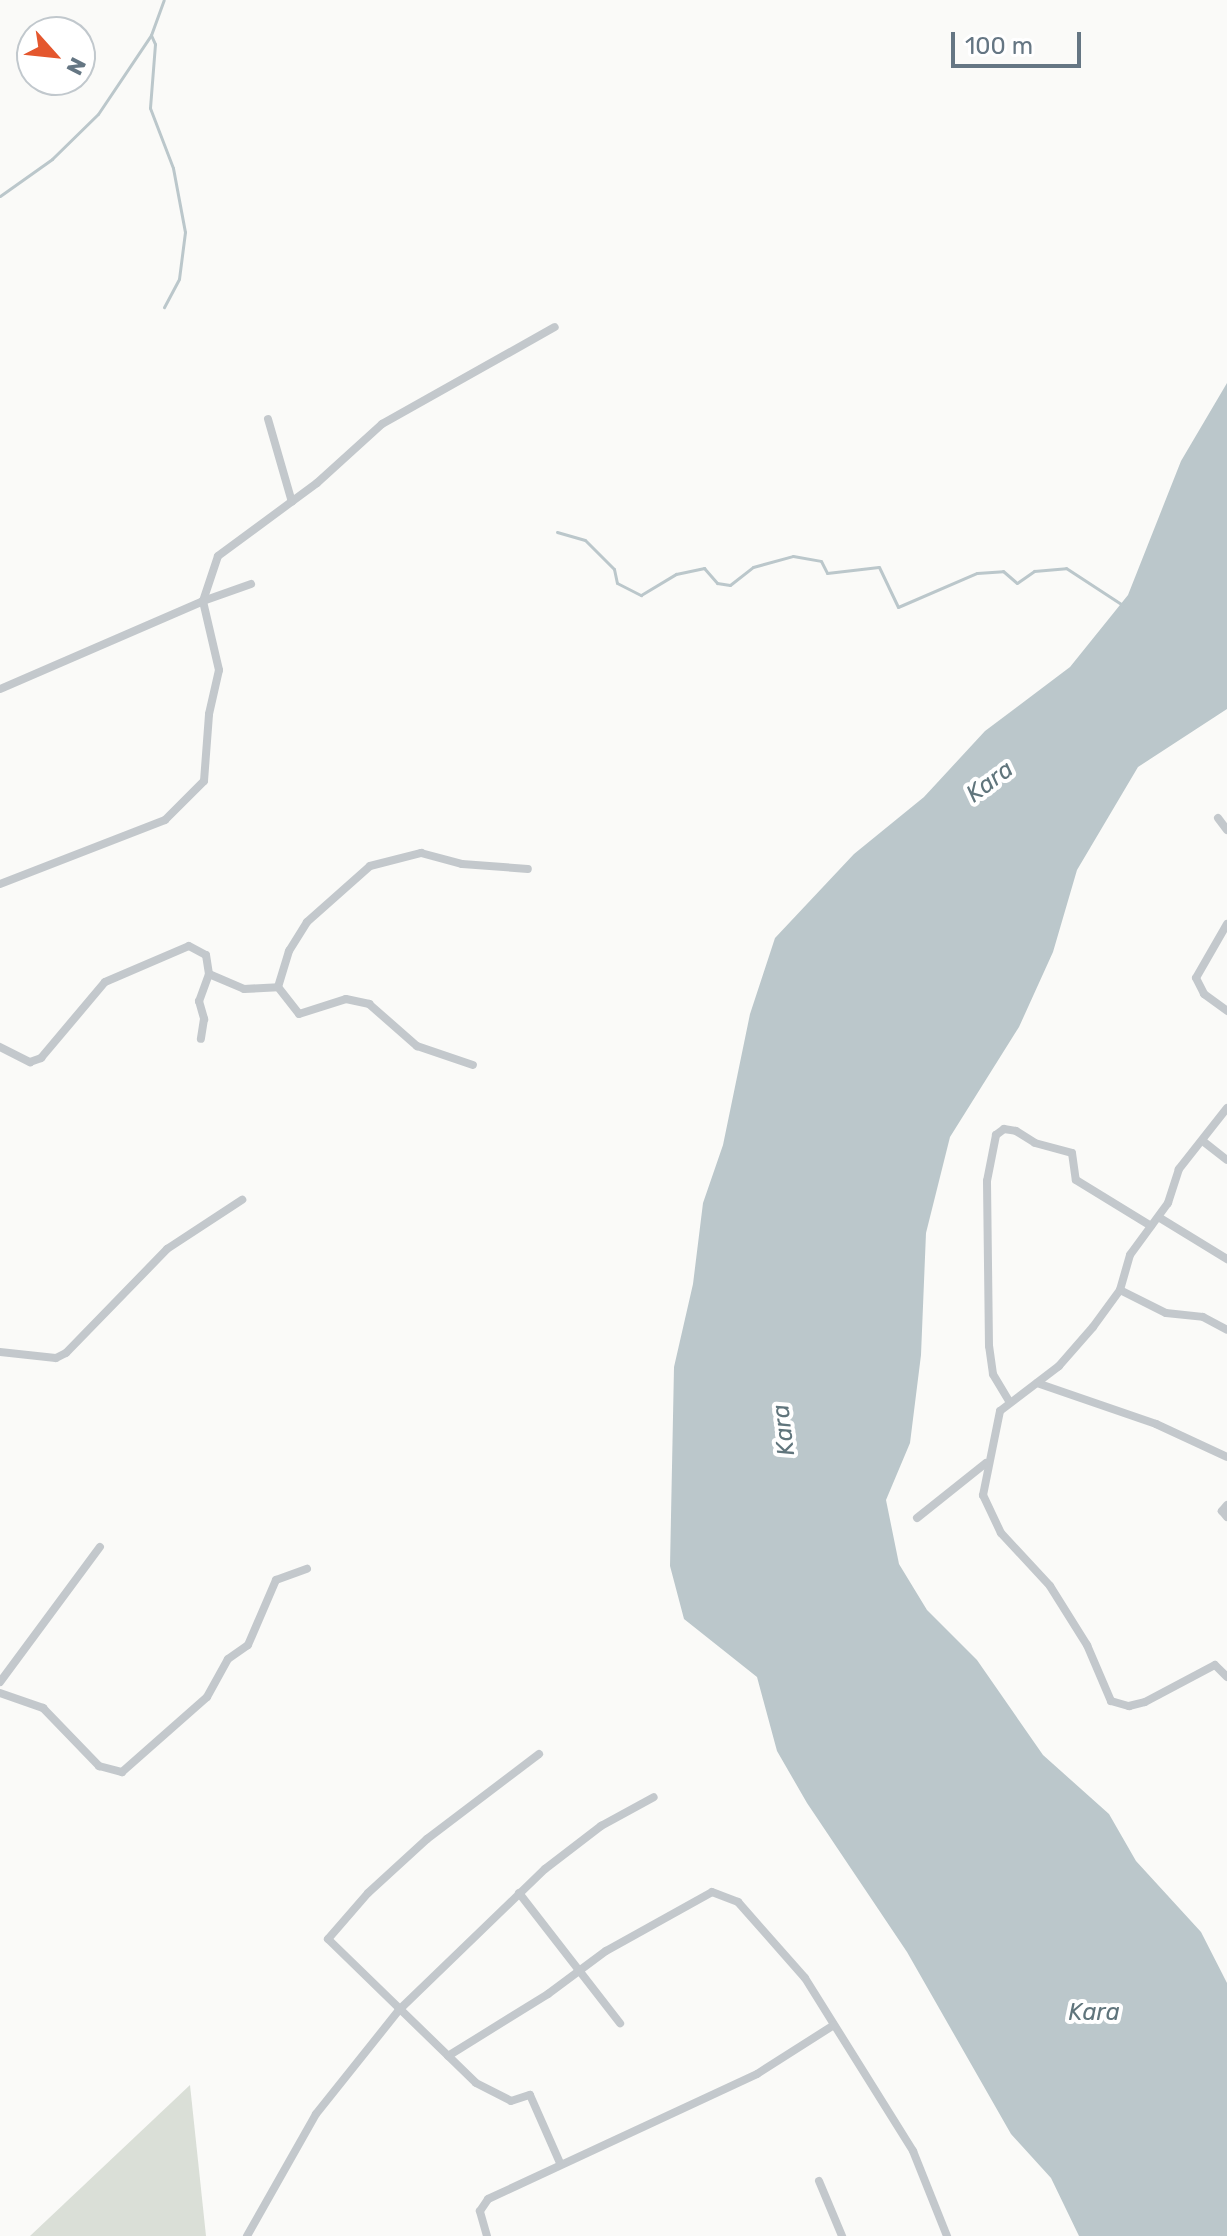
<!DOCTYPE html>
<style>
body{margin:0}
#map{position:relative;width:1227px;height:2236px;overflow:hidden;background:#fafaf8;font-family:Rubik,sans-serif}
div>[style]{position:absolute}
.green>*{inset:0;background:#dadfd7}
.water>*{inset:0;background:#bbc7cb}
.stream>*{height:3px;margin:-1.5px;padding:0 1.5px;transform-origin:1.5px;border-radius:1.5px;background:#bbc7cb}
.minor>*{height:8px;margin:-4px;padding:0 4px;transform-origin:4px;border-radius:4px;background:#c3c8cc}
span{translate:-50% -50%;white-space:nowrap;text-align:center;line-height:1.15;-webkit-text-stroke:8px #fff;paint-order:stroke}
.water-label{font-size:24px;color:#60757c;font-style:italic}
.north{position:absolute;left:16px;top:16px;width:80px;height:80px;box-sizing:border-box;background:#fff;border:2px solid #c1c8cd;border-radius:50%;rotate:117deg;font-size:22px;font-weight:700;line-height:32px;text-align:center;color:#657683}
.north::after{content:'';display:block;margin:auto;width:28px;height:36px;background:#e4572e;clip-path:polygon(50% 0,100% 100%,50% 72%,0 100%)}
.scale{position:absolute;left:951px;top:32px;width:130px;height:36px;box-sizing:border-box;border:4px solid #657683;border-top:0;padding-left:10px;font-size:24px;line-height:28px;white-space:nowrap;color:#657683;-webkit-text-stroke:6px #fff;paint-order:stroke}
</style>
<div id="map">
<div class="green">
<div style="clip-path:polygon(190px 2085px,206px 2236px,30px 2236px)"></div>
</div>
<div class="water">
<div style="clip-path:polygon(1227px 383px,1227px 709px,1138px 767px,1077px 870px,1053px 952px,1019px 1027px,950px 1137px,926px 1233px,921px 1355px,910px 1443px,886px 1500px,899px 1564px,927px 1610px,977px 1660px,1043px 1755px,1109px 1814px,1136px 1861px,1201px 1932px,1227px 1983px,1227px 2236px,1079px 2236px,1051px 2178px,1011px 2134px,907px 1952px,807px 1803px,777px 1751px,757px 1677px,684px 1619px,670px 1566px,674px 1367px,693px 1284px,703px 1203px,723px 1145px,750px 1014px,775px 938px,854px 854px,924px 797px,985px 731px,1070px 667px,1128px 595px,1181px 461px)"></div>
</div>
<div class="stream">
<div style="left:151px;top:35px;width:10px;rotate:66deg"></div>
<div style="left:155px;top:44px;width:64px;rotate:94.5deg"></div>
<div style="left:150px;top:108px;width:64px;rotate:69deg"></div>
<div style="left:173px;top:168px;width:65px;rotate:79.4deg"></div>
<div style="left:185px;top:232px;width:47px;rotate:97.3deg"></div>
<div style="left:179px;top:279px;width:32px;rotate:118deg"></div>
<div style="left:0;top:196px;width:64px;rotate:-35.4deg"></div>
<div style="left:52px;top:159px;width:64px;rotate:-44.4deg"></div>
<div style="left:98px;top:114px;width:95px;rotate:-56.1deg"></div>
<div style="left:151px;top:35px;width:37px;rotate:-70deg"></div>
<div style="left:557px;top:532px;width:29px;rotate:16deg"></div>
<div style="left:585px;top:540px;width:41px;rotate:45deg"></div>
<div style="left:614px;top:569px;width:14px;rotate:78deg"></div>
<div style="left:617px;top:583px;width:27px;rotate:27deg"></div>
<div style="left:641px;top:595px;width:41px;rotate:-31deg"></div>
<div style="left:676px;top:574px;width:29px;rotate:-12deg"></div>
<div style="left:704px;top:568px;width:20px;rotate:49deg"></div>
<div style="left:717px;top:583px;width:13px;rotate:9deg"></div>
<div style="left:730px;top:585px;width:29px;rotate:-38deg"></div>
<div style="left:753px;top:567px;width:41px;rotate:-15.4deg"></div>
<div style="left:793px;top:556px;width:28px;rotate:10deg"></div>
<div style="left:821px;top:561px;width:13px;rotate:63deg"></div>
<div style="left:827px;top:573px;width:52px;rotate:-6.6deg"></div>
<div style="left:879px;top:567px;width:44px;rotate:64.6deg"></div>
<div style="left:898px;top:607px;width:86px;rotate:-23.3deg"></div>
<div style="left:977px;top:573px;width:26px;rotate:-4deg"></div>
<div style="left:1003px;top:571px;width:18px;rotate:41deg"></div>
<div style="left:1017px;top:583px;width:21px;rotate:-35deg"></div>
<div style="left:1034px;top:571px;width:32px;rotate:-5deg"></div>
<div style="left:1066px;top:568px;width:69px;rotate:33.2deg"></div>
</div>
<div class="minor">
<div style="left:268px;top:419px;width:86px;rotate:73.9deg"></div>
<div style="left:0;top:689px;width:221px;rotate:-23.4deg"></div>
<div style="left:203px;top:601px;width:47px;rotate:-71.6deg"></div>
<div style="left:218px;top:556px;width:123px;rotate:-36.4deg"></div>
<div style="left:317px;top:483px;width:88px;rotate:-42.2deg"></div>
<div style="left:382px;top:424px;width:198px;rotate:-29.3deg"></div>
<div style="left:1218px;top:818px;width:15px;rotate:53deg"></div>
<div style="left:0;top:884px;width:177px;rotate:-21.2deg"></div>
<div style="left:165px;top:820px;width:55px;rotate:-45deg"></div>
<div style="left:204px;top:781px;width:67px;rotate:-85.7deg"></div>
<div style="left:209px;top:714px;width:45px;rotate:-77.2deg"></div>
<div style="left:219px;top:670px;width:71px;rotate:-103.1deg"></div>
<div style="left:203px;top:601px;width:51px;rotate:-19.5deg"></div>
<div style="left:1227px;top:924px;width:62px;rotate:119.9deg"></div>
<div style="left:1196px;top:978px;width:18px;rotate:63deg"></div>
<div style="left:1204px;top:994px;width:29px;rotate:36deg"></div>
<div style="left:209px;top:974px;width:38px;rotate:23deg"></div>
<div style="left:244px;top:989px;width:34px;rotate:-3deg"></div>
<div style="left:278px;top:987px;width:34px;rotate:52deg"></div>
<div style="left:299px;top:1014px;width:49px;rotate:-17.7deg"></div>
<div style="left:346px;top:999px;width:24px;rotate:12deg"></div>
<div style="left:369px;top:1004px;width:64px;rotate:41.2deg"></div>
<div style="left:417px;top:1046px;width:59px;rotate:18.7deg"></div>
<div style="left:278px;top:987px;width:38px;rotate:-73deg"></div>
<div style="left:289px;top:951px;width:34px;rotate:-58deg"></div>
<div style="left:307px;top:922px;width:84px;rotate:-41.6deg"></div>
<div style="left:370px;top:866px;width:53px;rotate:-14.3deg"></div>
<div style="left:421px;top:853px;width:42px;rotate:15deg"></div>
<div style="left:462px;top:864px;width:66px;rotate:4.3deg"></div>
<div style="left:0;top:1047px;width:34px;rotate:27deg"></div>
<div style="left:30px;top:1062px;width:12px;rotate:-20deg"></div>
<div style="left:41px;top:1058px;width:99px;rotate:-49.9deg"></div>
<div style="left:105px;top:982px;width:91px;rotate:-23.2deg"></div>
<div style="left:189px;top:946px;width:19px;rotate:28deg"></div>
<div style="left:206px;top:955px;width:19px;rotate:81deg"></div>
<div style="left:209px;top:974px;width:29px;rotate:110deg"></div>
<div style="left:199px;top:1001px;width:19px;rotate:74deg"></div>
<div style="left:204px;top:1019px;width:20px;rotate:99deg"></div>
<div style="left:1227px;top:1108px;width:78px;rotate:128.2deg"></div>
<div style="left:1179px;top:1169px;width:36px;rotate:108deg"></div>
<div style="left:1168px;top:1203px;width:64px;rotate:126.2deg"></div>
<div style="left:1130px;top:1255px;width:36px;rotate:106deg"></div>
<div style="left:1120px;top:1290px;width:46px;rotate:126.1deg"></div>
<div style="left:1093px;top:1327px;width:52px;rotate:131.1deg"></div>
<div style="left:1059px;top:1366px;width:74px;rotate:142.7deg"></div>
<div style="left:1000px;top:1411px;width:86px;rotate:101.4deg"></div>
<div style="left:983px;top:1495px;width:42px;rotate:64.7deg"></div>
<div style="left:1001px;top:1533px;width:72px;rotate:47.2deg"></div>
<div style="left:1050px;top:1586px;width:70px;rotate:57.9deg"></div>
<div style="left:1087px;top:1645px;width:61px;rotate:66.8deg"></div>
<div style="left:1111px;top:1701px;width:19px;rotate:16deg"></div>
<div style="left:1129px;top:1706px;width:16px;rotate:-14deg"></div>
<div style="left:1145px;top:1702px;width:79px;rotate:-27.9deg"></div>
<div style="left:1215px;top:1665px;width:17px;rotate:45deg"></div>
<div style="left:1204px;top:1142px;width:29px;rotate:38deg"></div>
<div style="left:1160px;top:1218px;width:79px;rotate:31.5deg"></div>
<div style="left:1120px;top:1290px;width:51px;rotate:26.6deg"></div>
<div style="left:1166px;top:1313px;width:37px;rotate:6deg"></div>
<div style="left:1203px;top:1317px;width:27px;rotate:28deg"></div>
<div style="left:0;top:1352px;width:56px;rotate:6.1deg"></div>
<div style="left:56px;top:1358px;width:11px;rotate:-27deg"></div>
<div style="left:66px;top:1353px;width:145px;rotate:-45.8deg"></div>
<div style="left:167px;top:1249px;width:90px;rotate:-33.2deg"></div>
<div style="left:1037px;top:1383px;width:126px;rotate:19deg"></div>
<div style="left:1156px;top:1424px;width:78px;rotate:24.9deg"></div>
<div style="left:1009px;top:1401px;width:31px;rotate:-121deg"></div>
<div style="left:993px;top:1374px;width:28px;rotate:-98deg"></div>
<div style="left:989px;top:1346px;width:165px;rotate:-90.7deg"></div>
<div style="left:987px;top:1181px;width:47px;rotate:-78.9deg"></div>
<div style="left:996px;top:1135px;width:10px;rotate:-37deg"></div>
<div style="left:1004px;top:1129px;width:12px;rotate:9deg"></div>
<div style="left:1016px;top:1131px;width:22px;rotate:32deg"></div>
<div style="left:1035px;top:1143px;width:38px;rotate:15deg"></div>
<div style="left:1072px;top:1153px;width:27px;rotate:82deg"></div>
<div style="left:1076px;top:1180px;width:88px;rotate:31.5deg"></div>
<div style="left:1227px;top:1505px;width:8px;rotate:130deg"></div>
<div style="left:1222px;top:1511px;width:8px;rotate:50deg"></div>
<div style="left:917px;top:1518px;width:88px;rotate:-38.6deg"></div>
<div style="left:0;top:1682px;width:168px;rotate:-53.5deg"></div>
<div style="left:0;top:1693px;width:46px;rotate:19.2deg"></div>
<div style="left:43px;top:1708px;width:81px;rotate:46deg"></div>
<div style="left:99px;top:1766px;width:24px;rotate:15deg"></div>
<div style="left:122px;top:1772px;width:113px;rotate:-41.4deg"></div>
<div style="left:207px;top:1697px;width:43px;rotate:-61.1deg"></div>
<div style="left:228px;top:1659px;width:24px;rotate:-35deg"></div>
<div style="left:248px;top:1645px;width:71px;rotate:-66.7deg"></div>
<div style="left:276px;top:1580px;width:33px;rotate:-20deg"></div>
<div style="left:539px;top:1754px;width:141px;rotate:142.8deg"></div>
<div style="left:427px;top:1839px;width:80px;rotate:137.5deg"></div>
<div style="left:368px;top:1893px;width:61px;rotate:131deg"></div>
<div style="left:328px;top:1939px;width:206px;rotate:44.2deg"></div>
<div style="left:476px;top:2083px;width:39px;rotate:27deg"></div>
<div style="left:511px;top:2101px;width:20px;rotate:-18deg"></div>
<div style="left:530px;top:2095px;width:74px;rotate:66.2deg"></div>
<div style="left:519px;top:1893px;width:165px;rotate:52.2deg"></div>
<div style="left:448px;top:2056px;width:118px;rotate:-31.8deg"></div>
<div style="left:548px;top:1994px;width:72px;rotate:-36.6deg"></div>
<div style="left:606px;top:1951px;width:121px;rotate:-29.1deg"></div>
<div style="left:712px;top:1892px;width:28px;rotate:21deg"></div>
<div style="left:738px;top:1902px;width:101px;rotate:48.6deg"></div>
<div style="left:805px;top:1978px;width:204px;rotate:58deg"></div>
<div style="left:913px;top:2151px;width:92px;rotate:68.2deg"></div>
<div style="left:819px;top:2181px;width:60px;rotate:67.3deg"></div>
<div style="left:247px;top:2236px;width:140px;rotate:-60.5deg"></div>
<div style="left:316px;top:2114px;width:133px;rotate:-51.4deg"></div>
<div style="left:399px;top:2010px;width:203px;rotate:-44deg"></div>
<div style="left:545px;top:1869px;width:71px;rotate:-37.5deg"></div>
<div style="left:601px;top:1826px;width:60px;rotate:-28.7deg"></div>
<div style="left:487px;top:2236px;width:26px;rotate:-106deg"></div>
<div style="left:480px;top:2211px;width:14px;rotate:-56deg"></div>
<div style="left:488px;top:2199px;width:297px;rotate:-24.9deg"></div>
<div style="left:757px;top:2074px;width:91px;rotate:-32.5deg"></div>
</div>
<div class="water-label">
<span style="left:990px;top:782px;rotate:-37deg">Kara</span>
<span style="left:784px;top:1430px;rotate:-97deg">Kara</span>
<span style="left:1094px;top:2013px">Kara</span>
</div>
<div class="north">N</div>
<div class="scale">100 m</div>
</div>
